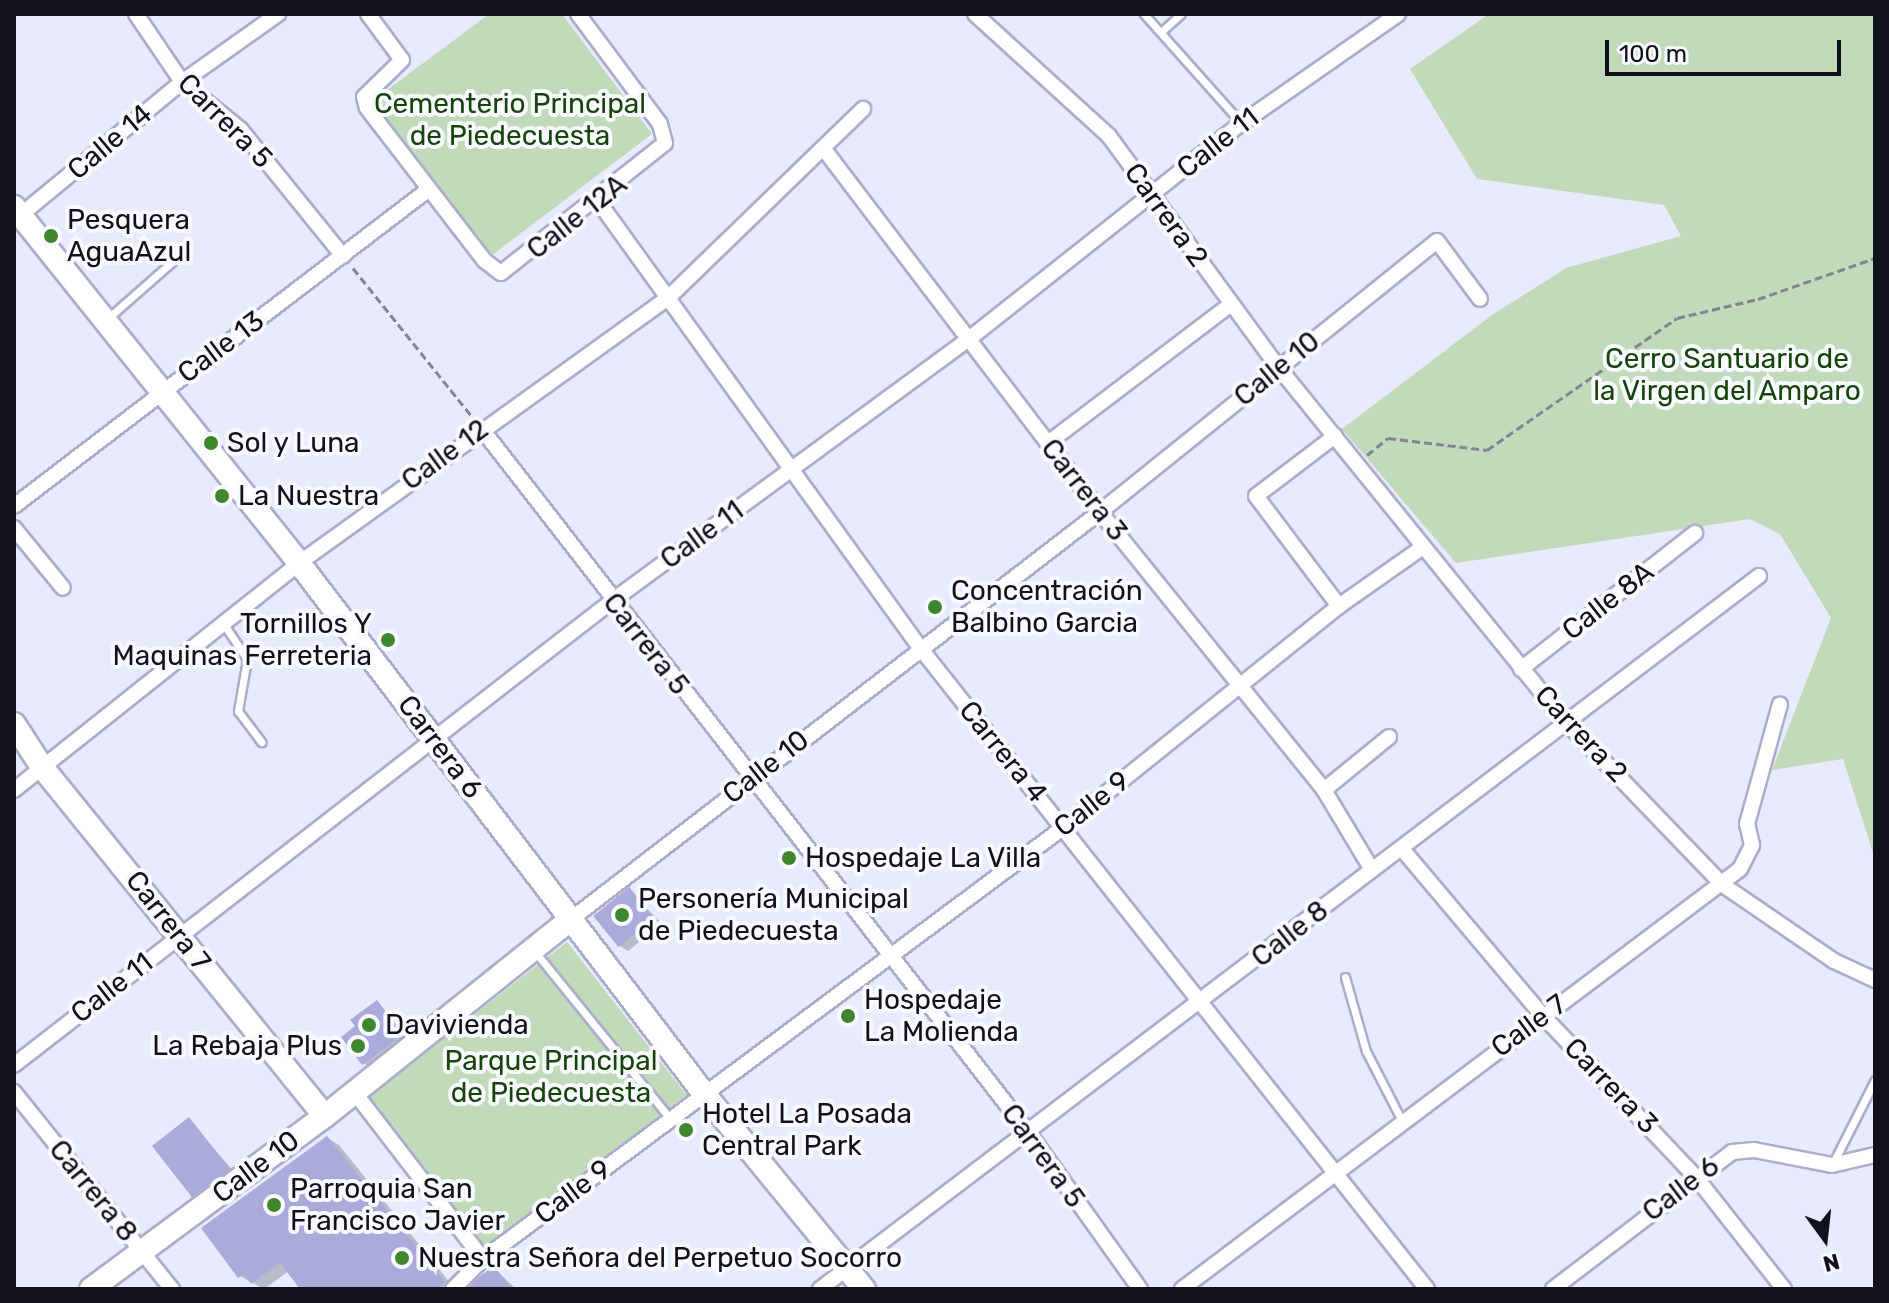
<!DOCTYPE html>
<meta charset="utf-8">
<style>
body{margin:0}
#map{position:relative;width:1889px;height:1303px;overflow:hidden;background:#e9eafd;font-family:Rubik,sans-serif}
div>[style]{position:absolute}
.green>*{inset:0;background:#c0daba;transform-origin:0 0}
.shadow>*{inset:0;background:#0003}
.building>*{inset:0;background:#ababdb;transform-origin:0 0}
.path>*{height:3px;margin-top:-1.5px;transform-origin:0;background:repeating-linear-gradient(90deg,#848594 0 8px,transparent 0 12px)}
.roads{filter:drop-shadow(2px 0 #acaccb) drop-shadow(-2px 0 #acaccb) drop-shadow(0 2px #acaccb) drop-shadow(0 -2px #acaccb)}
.lane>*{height:7px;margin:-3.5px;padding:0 3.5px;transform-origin:3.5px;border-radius:3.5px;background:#fff}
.street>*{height:14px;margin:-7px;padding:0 7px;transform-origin:7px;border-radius:7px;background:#fff}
.secondary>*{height:22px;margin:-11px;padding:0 11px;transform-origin:11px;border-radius:11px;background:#fff}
.dots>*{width:22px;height:22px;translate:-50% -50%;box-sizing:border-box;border:4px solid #f8f8ff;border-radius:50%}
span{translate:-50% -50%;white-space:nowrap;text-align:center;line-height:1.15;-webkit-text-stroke:8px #f8f8ff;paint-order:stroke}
.park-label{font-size:28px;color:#17440a}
.street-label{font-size:28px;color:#11111c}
.poi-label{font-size:28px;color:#11111c}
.left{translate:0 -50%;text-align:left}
.right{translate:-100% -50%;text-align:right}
.frame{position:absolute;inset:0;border:16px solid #11111c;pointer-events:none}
.north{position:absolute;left:1785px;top:1199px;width:80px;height:80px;-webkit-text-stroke:6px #f8f8ff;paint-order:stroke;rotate:165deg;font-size:22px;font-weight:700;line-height:32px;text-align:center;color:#11111c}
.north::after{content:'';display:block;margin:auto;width:28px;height:36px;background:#11111c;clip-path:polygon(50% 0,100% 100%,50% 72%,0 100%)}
.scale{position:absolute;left:1605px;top:40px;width:236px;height:36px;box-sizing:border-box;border:4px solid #11111c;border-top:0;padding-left:10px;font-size:24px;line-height:28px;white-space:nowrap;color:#11111c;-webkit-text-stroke:6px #f8f8ff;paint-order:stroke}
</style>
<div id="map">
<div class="green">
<div style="clip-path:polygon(489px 14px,562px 14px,652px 134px,491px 256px,371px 102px)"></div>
<div style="clip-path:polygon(1489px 14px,1875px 14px,1875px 859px,1843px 759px,1772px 770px,1831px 618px,1780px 534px,1750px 519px,1456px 563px,1342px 429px,1492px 315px,1566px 268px,1681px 236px,1664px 205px,1477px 179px,1410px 69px)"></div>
<div style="left:567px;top:942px;width:194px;height:255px;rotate:52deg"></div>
</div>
<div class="shadow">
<div style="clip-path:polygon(629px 890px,662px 924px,628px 951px,620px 946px)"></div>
<div style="clip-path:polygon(377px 1002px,409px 1039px,371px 1068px,363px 1063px,358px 1027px)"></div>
<div style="clip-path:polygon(189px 1120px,237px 1175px,202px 1201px,193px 1195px)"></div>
<div style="clip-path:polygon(327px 1138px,339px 1145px,455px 1289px,303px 1289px,289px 1271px,264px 1289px,240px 1276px)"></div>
<div style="clip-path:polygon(494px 1268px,516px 1289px,471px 1289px)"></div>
</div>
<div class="building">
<div style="left:629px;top:887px;width:40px;height:46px;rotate:51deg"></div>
<div style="clip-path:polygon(377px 1000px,403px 1034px,362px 1065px,341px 1037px,355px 1026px,350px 1020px)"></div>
<div style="left:189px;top:1117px;width:66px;height:47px;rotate:52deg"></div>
<div style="clip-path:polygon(327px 1136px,445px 1282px,437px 1289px,300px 1289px,280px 1263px,251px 1284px,244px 1274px,238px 1278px,201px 1228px)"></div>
<div style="clip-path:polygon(494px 1266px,512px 1289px,467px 1289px,479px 1277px)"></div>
</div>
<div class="path">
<div style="left:353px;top:268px;width:192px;rotate:51.3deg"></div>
<div style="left:1367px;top:455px;width:27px;rotate:-39deg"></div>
<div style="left:1388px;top:438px;width:100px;rotate:6.9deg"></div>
<div style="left:1487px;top:450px;width:231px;rotate:-34.8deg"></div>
<div style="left:1677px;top:318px;width:83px;rotate:-13.2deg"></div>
<div style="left:1758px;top:299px;width:124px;rotate:-19.3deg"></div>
</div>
<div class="roads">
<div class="lane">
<div style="left:1144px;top:14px;width:146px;rotate:48.3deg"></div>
<div style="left:1162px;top:31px;width:25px;rotate:-42deg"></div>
<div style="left:108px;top:318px;width:85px;rotate:-41.2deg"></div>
<div style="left:223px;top:623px;width:43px;rotate:56.3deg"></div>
<div style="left:247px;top:659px;width:53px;rotate:99.8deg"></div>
<div style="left:238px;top:711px;width:39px;rotate:53deg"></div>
<div style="left:536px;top:953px;width:215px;rotate:51deg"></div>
<div style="left:1345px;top:977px;width:77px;rotate:74.2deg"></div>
<div style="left:1366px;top:1051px;width:79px;rotate:62.8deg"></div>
<div style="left:1833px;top:1163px;width:93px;rotate:-63.2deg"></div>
</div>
<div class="street">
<div style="left:136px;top:14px;width:82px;rotate:55.9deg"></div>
<div style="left:182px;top:82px;width:76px;rotate:39.1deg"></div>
<div style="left:241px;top:130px;width:162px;rotate:51deg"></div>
<div style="left:368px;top:14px;width:57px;rotate:53.5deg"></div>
<div style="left:402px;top:60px;width:53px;rotate:135.8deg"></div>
<div style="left:364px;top:97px;width:11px;rotate:75deg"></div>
<div style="left:367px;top:108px;width:193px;rotate:52.4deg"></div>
<div style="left:485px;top:261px;width:20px;rotate:37deg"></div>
<div style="left:501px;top:273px;width:209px;rotate:-38.4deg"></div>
<div style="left:665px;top:143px;width:20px;rotate:-105deg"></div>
<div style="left:660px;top:124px;width:137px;rotate:-126.7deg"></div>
<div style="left:975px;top:14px;width:181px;rotate:42.3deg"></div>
<div style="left:1109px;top:136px;width:288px;rotate:53.8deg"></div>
<div style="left:1279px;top:368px;width:456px;rotate:51deg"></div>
<div style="left:1566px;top:722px;width:226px;rotate:46.1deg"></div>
<div style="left:1723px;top:885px;width:135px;rotate:34.4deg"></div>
<div style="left:1834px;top:961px;width:45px;rotate:24.9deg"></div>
<div style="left:823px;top:148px;width:457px;rotate:52.7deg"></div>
<div style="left:1100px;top:512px;width:357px;rotate:51.1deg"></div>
<div style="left:1324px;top:790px;width:93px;rotate:59deg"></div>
<div style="left:598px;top:201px;width:552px;rotate:54.21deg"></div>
<div style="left:921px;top:649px;width:816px;rotate:51.67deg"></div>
<div style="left:17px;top:218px;width:214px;rotate:-39.5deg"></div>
<div style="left:182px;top:82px;width:118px;rotate:-35.3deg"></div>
<div style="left:481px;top:428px;width:892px;rotate:52.15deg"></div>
<div style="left:1028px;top:1132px;width:193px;rotate:54.5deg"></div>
<div style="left:1335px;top:436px;width:99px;rotate:142.8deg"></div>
<div style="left:1256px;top:496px;width:138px;rotate:53deg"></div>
<div style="left:1048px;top:443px;width:230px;rotate:-37.2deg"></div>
<div style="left:14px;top:506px;width:522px;rotate:-37.37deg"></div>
<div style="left:14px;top:528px;width:77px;rotate:50.8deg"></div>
<div style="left:1521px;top:669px;width:221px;rotate:-38deg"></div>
<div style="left:14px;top:790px;width:364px;rotate:-38.5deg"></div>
<div style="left:299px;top:563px;width:457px;rotate:-35.7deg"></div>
<div style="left:670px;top:296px;width:269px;rotate:-44.1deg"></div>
<div style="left:1324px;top:790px;width:84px;rotate:-39.2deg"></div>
<div style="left:1403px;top:850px;width:217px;rotate:49.9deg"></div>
<div style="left:1543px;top:1016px;width:221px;rotate:46.5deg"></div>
<div style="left:1695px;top:1176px;width:144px;rotate:51.8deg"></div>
<div style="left:570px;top:920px;width:669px;rotate:-37.59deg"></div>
<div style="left:1100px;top:512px;width:432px;rotate:-38.8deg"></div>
<div style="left:1437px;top:241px;width:72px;rotate:53.4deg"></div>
<div style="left:14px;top:1065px;width:757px;rotate:-37.81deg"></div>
<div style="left:612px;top:601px;width:443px;rotate:-36.3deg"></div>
<div style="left:969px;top:339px;width:348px;rotate:-38.4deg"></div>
<div style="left:1242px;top:123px;width:190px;rotate:-34.9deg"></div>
<div style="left:14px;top:1092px;width:253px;rotate:51.3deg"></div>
<div style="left:355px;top:1093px;width:210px;rotate:52.4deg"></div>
<div style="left:453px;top:1289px;width:42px;rotate:-45deg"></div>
<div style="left:483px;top:1259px;width:724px;rotate:-36.63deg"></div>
<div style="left:1064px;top:827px;width:353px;rotate:-38.8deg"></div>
<div style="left:1339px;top:606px;width:103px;rotate:-35.1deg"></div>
<div style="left:820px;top:1289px;width:1179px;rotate:-37.21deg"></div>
<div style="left:1182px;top:1289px;width:698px;rotate:-36.97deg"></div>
<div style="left:1740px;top:869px;width:27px;rotate:-63deg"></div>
<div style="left:1752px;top:845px;width:22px;rotate:-103deg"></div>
<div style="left:1747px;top:824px;width:124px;rotate:-74.6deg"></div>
<div style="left:1553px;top:1289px;width:225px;rotate:-37.4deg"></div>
<div style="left:1732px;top:1152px;width:22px;rotate:-5deg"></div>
<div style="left:1754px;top:1150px;width:79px;rotate:10.9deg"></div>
<div style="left:1832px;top:1165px;width:44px;rotate:-13.1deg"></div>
</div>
<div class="secondary">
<div style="left:14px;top:207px;width:456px;rotate:51.3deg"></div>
<div style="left:299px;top:563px;width:669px;rotate:52.65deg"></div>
<div style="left:705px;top:1095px;width:251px;rotate:50.7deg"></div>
<div style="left:14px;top:724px;width:51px;rotate:56.9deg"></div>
<div style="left:42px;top:767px;width:449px;rotate:51deg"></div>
<div style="left:91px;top:1289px;width:291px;rotate:-36.5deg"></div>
<div style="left:325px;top:1116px;width:314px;rotate:-38.7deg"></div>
</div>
</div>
<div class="dots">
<div style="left:51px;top:236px;background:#3f862c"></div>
<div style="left:211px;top:443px;background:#3f862c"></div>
<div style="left:222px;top:496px;background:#3f862c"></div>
<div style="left:935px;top:607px;background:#3f862c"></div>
<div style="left:388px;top:640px;background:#3f862c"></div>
<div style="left:789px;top:858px;background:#3f862c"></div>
<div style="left:622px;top:915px;background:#3f862c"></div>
<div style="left:848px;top:1016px;background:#3f862c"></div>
<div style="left:369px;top:1025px;background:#3f862c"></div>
<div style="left:358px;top:1046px;background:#3f862c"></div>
<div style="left:686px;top:1130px;background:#3f862c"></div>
<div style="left:274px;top:1205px;background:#3f862c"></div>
<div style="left:402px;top:1258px;background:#3f862c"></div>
</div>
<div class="park-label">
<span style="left:510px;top:120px">Cementerio Principal<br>de Piedecuesta</span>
<span style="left:1727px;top:375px">Cerro Santuario de<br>la Virgen del Amparo</span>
<span style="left:551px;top:1077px">Parque Principal<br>de Piedecuesta</span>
</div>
<div class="street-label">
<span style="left:225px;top:121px;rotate:45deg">Carrera 5</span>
<span style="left:110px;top:142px;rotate:-40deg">Calle 14</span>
<span style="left:1218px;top:143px;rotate:-38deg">Calle 11</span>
<span style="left:1166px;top:215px;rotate:54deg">Carrera 2</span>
<span style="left:577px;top:217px;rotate:-38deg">Calle 12A</span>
<span style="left:221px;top:347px;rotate:-37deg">Calle 13</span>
<span style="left:1277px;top:369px;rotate:-39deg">Calle 10</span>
<span style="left:445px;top:455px;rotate:-36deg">Calle 12</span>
<span style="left:1084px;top:490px;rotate:52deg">Carrera 3</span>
<span style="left:702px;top:535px;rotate:-36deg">Calle 11</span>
<span style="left:1608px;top:601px;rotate:-38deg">Calle 8A</span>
<span style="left:646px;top:644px;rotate:52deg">Carrera 5</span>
<span style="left:1581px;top:734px;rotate:47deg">Carrera 2</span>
<span style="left:440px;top:747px;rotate:53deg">Carrera 6</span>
<span style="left:1003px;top:752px;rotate:51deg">Carrera 4</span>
<span style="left:766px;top:767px;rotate:-38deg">Calle 10</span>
<span style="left:1092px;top:804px;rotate:-38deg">Calle 9</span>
<span style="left:168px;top:921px;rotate:52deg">Carrera 7</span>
<span style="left:1290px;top:934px;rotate:-38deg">Calle 8</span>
<span style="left:112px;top:988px;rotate:-38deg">Calle 11</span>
<span style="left:1529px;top:1026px;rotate:-36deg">Calle 7</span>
<span style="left:1611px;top:1086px;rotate:46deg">Carrera 3</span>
<span style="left:1043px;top:1156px;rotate:54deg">Carrera 5</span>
<span style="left:256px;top:1167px;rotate:-37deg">Calle 10</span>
<span style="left:1681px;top:1189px;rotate:-37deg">Calle 6</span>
<span style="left:93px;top:1191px;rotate:51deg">Carrera 8</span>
<span style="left:573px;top:1192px;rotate:-37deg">Calle 9</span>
</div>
<div class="poi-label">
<span class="left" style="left:67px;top:236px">Pesquera<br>AguaAzul</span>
<span class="left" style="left:227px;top:443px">Sol y Luna</span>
<span class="left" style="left:238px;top:496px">La Nuestra</span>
<span class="left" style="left:951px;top:607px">Concentración<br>Balbino Garcia</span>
<span class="right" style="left:372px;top:640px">Tornillos Y<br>Maquinas Ferreteria</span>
<span class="left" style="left:805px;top:858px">Hospedaje La Villa</span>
<span class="left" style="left:638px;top:915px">Personería Municipal<br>de Piedecuesta</span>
<span class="left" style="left:864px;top:1016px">Hospedaje<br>La Molienda</span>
<span class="left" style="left:385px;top:1025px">Davivienda</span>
<span class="right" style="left:342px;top:1046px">La Rebaja Plus</span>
<span class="left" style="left:702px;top:1130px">Hotel La Posada<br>Central Park</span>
<span class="left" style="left:290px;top:1205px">Parroquia San<br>Francisco Javier</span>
<span class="left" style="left:418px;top:1258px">Nuestra Señora del Perpetuo Socorro</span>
</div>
<div class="frame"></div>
<div class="north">N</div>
<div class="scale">100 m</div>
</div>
